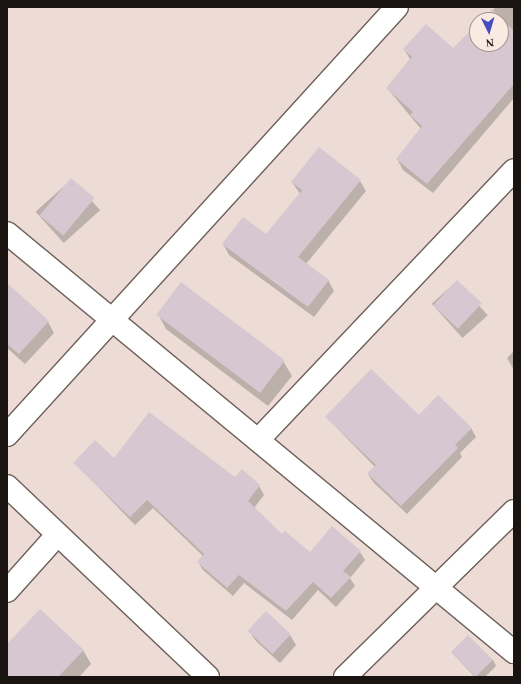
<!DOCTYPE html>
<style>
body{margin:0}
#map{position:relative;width:521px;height:684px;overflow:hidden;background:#ecdcd5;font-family:"Times New Roman",serif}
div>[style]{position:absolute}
.shadow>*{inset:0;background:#0003;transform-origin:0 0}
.building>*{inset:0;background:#d6c7d0;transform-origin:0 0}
.roads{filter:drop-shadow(1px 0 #6e615a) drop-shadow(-1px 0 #6e615a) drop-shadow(0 1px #6e615a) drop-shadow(0 -1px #6e615a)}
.street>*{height:22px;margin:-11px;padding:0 11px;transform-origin:11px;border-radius:11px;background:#fff}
span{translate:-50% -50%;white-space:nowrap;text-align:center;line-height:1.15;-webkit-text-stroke:3.5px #faeae2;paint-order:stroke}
.frame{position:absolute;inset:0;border:8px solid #191411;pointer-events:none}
.north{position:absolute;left:469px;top:12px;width:40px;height:40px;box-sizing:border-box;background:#faeae2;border:1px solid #a0948e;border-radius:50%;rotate:175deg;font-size:11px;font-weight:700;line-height:16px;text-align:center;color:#191411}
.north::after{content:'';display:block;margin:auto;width:14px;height:18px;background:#444cc1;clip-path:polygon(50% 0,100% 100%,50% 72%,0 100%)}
</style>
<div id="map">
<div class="shadow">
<div style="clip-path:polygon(496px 7px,514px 7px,514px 98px,433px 193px,403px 170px,397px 159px,421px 129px,387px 88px,410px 59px,404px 49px,453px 49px,477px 26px,477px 44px,501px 44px,501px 20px,483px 20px)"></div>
<div style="left:72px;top:179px;width:42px;height:49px;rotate:48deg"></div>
<div style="clip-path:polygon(360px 181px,366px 191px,306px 264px,328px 280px,334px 291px,314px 317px,229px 255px,223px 244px,266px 235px,300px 194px,292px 182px)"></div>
<div style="left:457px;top:281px;width:46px;height:34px;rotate:48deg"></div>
<div style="clip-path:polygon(7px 285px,48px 322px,54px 333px,25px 364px,7px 348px)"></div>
<div style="clip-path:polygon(158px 314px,283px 361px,292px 376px,268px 406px,166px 329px)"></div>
<div style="clip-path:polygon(514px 351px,514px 370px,507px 358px)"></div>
<div style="clip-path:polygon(419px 416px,471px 428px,476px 437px,460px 453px,462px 457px,407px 514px,373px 482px,368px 474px,375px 467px,326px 417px)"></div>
<div style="clip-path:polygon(114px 459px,235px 478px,259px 486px,264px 495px,254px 508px,282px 536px,310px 553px,360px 552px,365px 560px,350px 578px,355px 586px,336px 607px,318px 590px,292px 620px,244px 583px,233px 596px,203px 570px,198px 562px,203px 556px,153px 508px,135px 525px,75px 463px)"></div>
<div style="clip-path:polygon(249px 631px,290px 635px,296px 645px,280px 663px,256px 641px)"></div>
<div style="clip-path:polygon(7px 646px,83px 650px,91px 664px,79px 677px,7px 677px)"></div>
<div style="clip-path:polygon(452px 653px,493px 660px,496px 666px,485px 677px,475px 677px)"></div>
</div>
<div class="building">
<div style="clip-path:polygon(492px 9px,514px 31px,514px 84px,427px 184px,396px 159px,422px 126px,410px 115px,413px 112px,386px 88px,412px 57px,403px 49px,426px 24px,453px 48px,477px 24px,477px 44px,501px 44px,501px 20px,481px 20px)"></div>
<div style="clip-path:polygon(319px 147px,361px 180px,298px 257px,329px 280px,308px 307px,222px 244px,243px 217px,266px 234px,302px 190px,291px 182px)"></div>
<div style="left:71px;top:178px;width:31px;height:49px;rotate:40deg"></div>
<div style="left:457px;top:280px;width:34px;height:35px;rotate:43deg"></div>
<div style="left:181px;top:282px;width:130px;height:41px;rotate:37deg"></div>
<div style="clip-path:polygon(7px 283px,49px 321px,19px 354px,7px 344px)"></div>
<div style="clip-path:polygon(371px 369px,419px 415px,438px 395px,472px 428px,455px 445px,458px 448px,401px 506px,367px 473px,376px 465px,325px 417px)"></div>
<div style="clip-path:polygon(149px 412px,235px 477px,242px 469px,260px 485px,248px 501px,282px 534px,285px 531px,305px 548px,310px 552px,332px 526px,361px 551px,343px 571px,351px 577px,331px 598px,313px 582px,286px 611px,239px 575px,227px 588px,197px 562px,204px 554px,147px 500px,130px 517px,73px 463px,95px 440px,114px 458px)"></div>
<div style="clip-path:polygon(40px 609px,84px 650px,58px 677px,7px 677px,7px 644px)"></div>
<div style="left:266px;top:611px;width:34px;height:27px;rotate:43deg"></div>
<div style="left:468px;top:635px;width:35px;height:24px;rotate:45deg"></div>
</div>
<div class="roads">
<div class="street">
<div style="left:7px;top:233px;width:658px;rotate:39.57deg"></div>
<div style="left:7px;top:435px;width:579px;rotate:-47.66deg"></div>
<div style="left:258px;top:440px;width:372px;rotate:-46.5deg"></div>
<div style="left:7px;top:486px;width:277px;rotate:43.5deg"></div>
<div style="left:7px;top:591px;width:76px;rotate:-48.2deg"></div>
<div style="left:345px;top:677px;width:237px;rotate:-44.5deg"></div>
</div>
</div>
<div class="frame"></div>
<div class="north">N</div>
</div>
